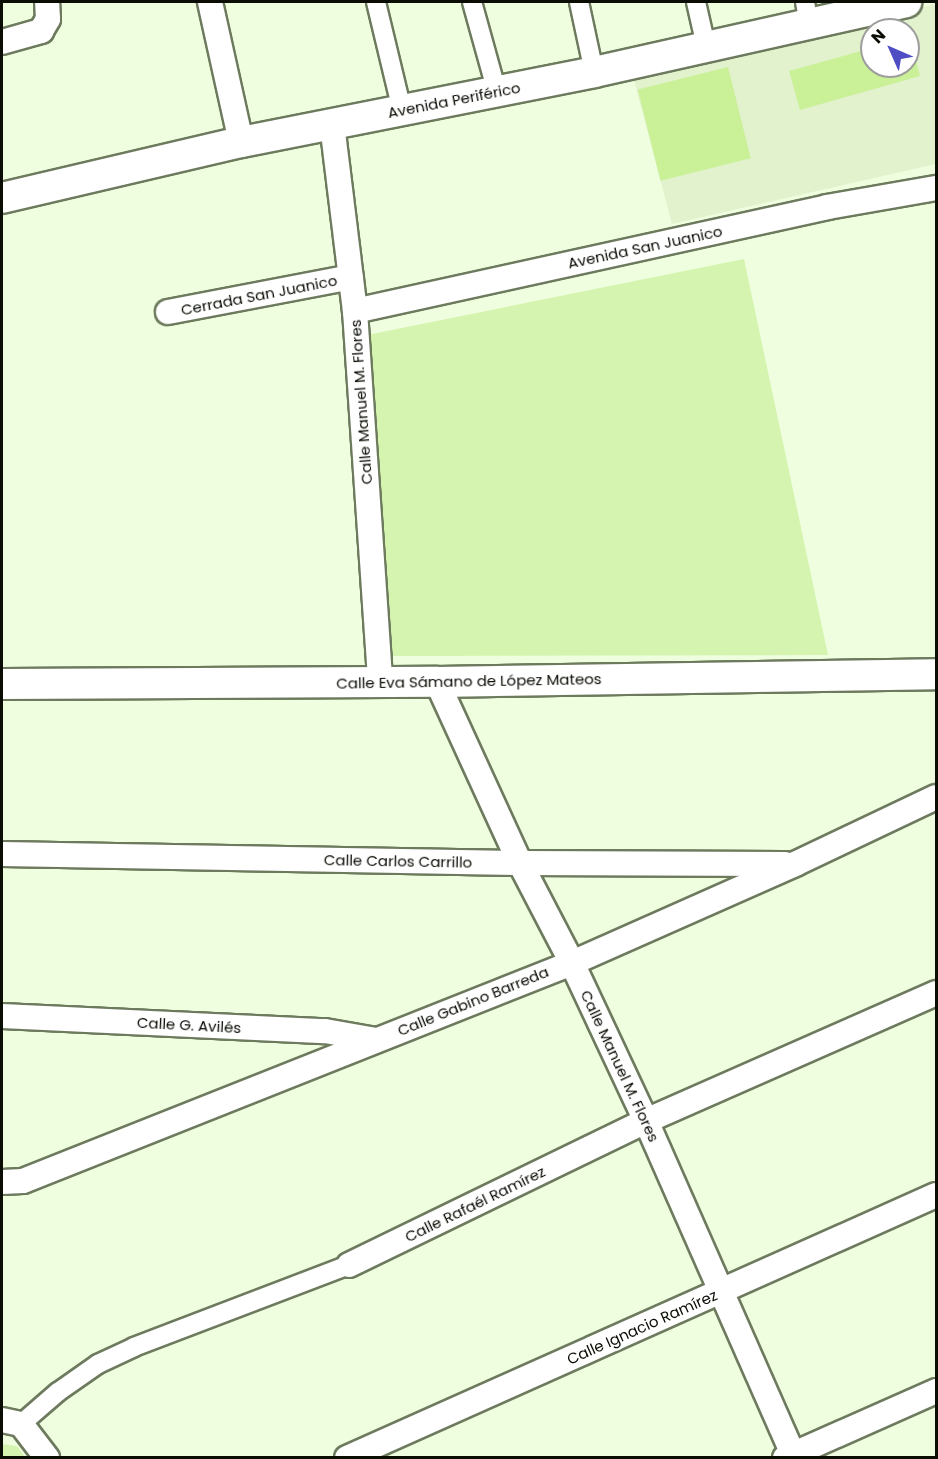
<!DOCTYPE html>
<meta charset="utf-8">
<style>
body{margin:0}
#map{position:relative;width:938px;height:1459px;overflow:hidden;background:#effedf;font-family:Poppins,sans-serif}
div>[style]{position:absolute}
.built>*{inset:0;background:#e1f2cd}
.green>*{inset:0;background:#d5f4af}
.building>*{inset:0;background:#caf098;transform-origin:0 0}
.roads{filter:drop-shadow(2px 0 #6d7a5e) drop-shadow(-2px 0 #6d7a5e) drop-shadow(0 2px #6d7a5e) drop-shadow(0 -2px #6d7a5e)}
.pedestrian>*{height:18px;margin:-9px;padding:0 9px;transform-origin:9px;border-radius:9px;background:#fff}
.minor>*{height:24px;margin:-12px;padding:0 12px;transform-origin:12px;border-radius:12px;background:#fff}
.tertiary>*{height:30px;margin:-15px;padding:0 15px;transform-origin:15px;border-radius:15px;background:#fff}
span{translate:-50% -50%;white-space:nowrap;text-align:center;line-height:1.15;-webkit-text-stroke:4.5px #fff;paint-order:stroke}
.street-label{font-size:15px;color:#090d04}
.frame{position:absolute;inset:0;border:3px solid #090d04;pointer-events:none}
.north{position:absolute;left:860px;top:18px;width:60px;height:60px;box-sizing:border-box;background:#fff;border:2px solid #9d9e9b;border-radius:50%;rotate:315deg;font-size:16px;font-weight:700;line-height:24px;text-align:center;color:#090d04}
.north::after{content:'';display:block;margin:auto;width:21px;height:27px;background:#4e4dc4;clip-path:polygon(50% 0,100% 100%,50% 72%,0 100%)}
</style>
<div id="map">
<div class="built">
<div style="clip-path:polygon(evenodd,936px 4px,936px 164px,672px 224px,634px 80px,936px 4px,872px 30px,908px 30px,908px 66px,872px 66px,872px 30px)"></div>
</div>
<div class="green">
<div style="clip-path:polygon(744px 259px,828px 655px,385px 656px,367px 335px)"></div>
<div style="clip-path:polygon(2px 1444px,17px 1446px,25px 1457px,2px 1457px)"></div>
</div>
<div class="building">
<div style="clip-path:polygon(909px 34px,920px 76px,800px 110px,789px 71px,872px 48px,872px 66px,908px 66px)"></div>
<div style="left:728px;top:67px;width:94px;height:93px;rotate:76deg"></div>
</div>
<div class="roads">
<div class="pedestrian">
<div style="left:376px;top:2px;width:111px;rotate:76.5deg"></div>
<div style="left:472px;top:2px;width:93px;rotate:74.5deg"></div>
<div style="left:579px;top:2px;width:72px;rotate:77.9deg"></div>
<div style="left:696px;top:2px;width:45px;rotate:77.2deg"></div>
<div style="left:805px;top:2px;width:22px;rotate:80deg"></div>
<div style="left:21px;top:1424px;width:49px;rotate:-40.9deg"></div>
<div style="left:58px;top:1392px;width:49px;rotate:-35deg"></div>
<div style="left:98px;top:1364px;width:40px;rotate:-25deg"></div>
<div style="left:134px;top:1347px;width:230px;rotate:-20.9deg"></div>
</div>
<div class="minor">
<div style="left:210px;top:2px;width:143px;rotate:77.5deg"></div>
<div style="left:2px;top:42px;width:41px;rotate:-15.8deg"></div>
<div style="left:41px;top:31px;width:14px;rotate:-60deg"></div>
<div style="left:48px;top:19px;width:17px;rotate:-93deg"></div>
<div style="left:332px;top:124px;width:188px;rotate:83deg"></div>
<div style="left:355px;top:311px;width:372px;rotate:86.1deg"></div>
<div style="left:355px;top:311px;width:483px;rotate:-12.4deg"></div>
<div style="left:827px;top:207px;width:111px;rotate:-9.9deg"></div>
<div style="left:168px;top:312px;width:186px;rotate:-10.8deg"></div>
<div style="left:437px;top:682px;width:199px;rotate:65.4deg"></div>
<div style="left:520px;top:863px;width:113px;rotate:62.5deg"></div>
<div style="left:572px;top:963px;width:174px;rotate:64.9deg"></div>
<div style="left:646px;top:1121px;width:364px;rotate:66.2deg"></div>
<div style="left:2px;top:854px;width:518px;rotate:1deg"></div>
<div style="left:520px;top:863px;width:265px;rotate:0.2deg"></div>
<div style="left:2px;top:1016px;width:323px;rotate:2.7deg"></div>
<div style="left:325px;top:1031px;width:52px;rotate:10deg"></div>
<div style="left:2px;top:1182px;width:21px;rotate:-3deg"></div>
<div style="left:23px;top:1181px;width:591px;rotate:-21.66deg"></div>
<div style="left:572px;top:963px;width:244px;rotate:-23.9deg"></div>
<div style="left:795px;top:864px;width:156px;rotate:-25.4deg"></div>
<div style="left:349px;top:1265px;width:330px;rotate:-25.9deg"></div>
<div style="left:646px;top:1121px;width:317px;rotate:-23.8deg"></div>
<div style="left:2px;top:1420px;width:19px;rotate:12deg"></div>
<div style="left:21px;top:1424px;width:43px;rotate:52.6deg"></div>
<div style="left:347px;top:1458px;width:645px;rotate:-24.06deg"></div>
<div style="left:785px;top:1458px;width:165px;rotate:-23.9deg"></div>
</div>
<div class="tertiary">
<div style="left:2px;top:198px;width:245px;rotate:-13.2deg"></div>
<div style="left:241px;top:142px;width:360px;rotate:-11.2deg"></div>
<div style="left:594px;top:72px;width:320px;rotate:-12.6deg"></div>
<div style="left:2px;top:684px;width:435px;rotate:-0.3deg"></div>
<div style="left:437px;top:682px;width:499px;rotate:-0.9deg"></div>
</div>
</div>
<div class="street-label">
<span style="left:454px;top:100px;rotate:-11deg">Avenida Periférico</span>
<span style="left:645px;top:247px;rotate:-12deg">Avenida San Juanico</span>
<span style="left:259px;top:295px;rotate:-11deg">Cerrada San Juanico</span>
<span style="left:361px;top:402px;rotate:-94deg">Calle Manuel M. Flores</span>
<span style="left:469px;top:681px;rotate:-1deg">Calle Eva Sámano de López Mateos</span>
<span style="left:398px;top:861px;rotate:1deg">Calle Carlos Carrillo</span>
<span style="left:473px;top:1001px;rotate:-22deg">Calle Gabino Barreda</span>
<span style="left:189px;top:1025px;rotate:3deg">Calle G. Avilés</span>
<span style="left:620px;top:1066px;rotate:65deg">Calle Manuel M. Flores</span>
<span style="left:475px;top:1204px;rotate:-26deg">Calle Rafaél Ramírez</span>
<span style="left:642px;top:1327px;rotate:-24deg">Calle Ignacio Ramírez</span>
</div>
<div class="frame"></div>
<div class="north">N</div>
</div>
